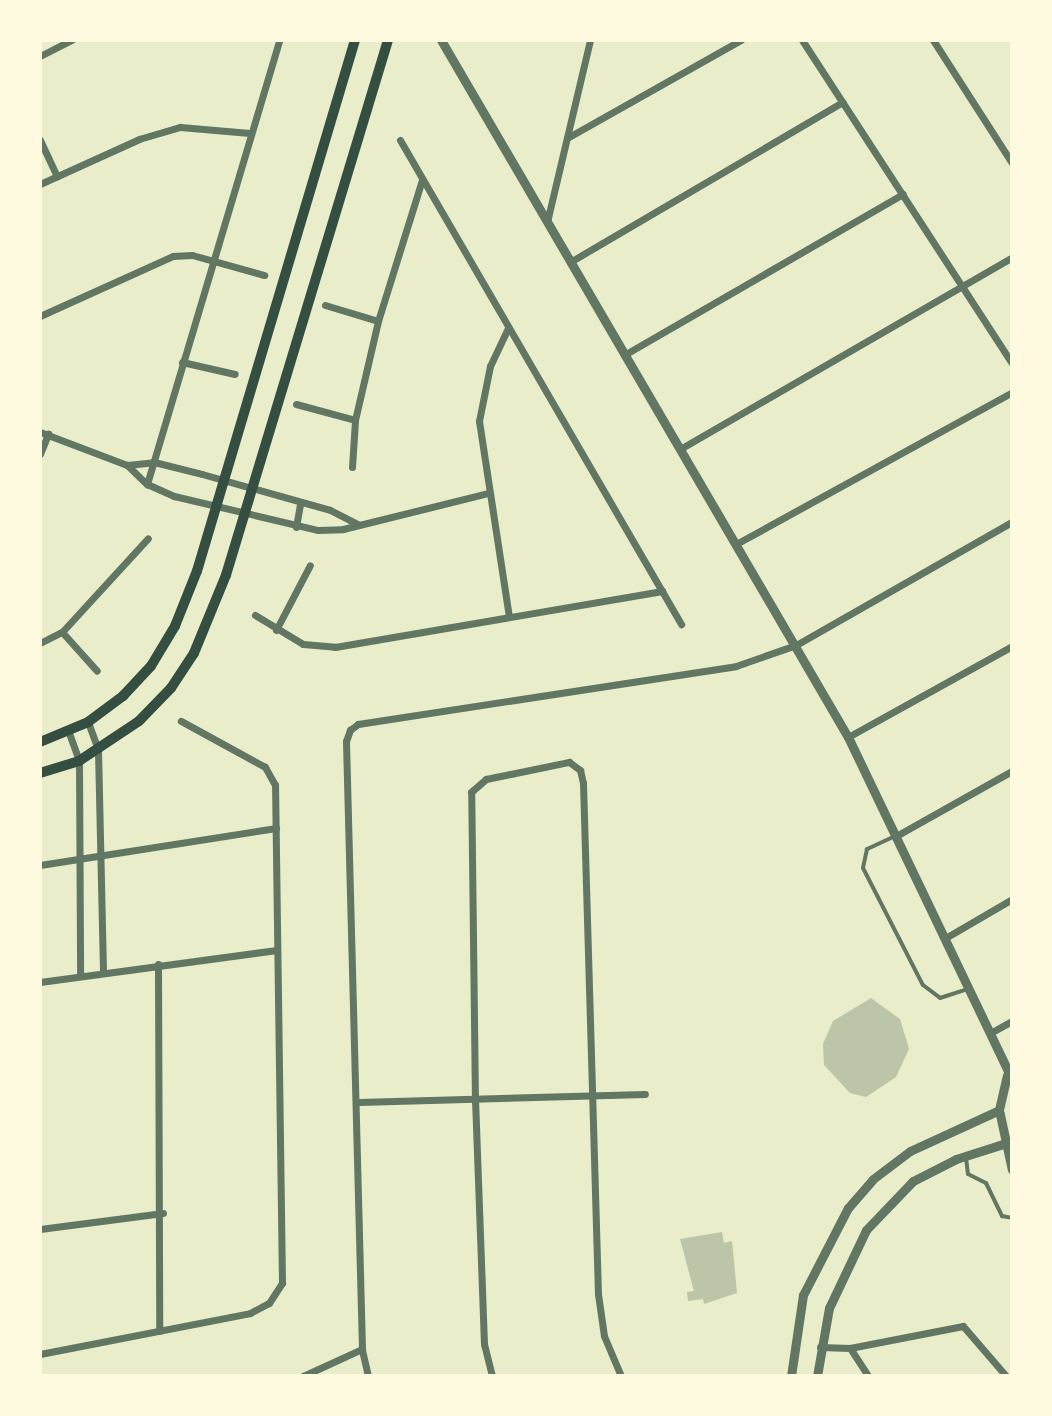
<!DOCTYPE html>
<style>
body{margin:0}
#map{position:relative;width:1052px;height:1416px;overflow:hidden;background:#e9edc9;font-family:Cabin,sans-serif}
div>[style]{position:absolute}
.building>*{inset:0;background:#bcc5a7}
.service>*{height:4px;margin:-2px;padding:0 2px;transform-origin:2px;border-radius:2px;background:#617663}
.minor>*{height:7px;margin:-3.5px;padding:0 3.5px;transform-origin:3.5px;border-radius:3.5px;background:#617663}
.tertiary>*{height:9px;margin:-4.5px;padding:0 4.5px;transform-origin:4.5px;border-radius:4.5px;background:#617663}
.secondary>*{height:10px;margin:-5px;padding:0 5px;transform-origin:5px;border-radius:5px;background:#344e41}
span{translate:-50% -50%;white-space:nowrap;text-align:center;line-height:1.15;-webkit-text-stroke:7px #fefae0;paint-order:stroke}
.frame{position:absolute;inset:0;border:42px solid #fefae0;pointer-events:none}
</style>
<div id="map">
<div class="building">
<div style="clip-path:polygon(871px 998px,900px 1019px,909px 1049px,896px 1077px,866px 1097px,850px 1093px,824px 1065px,823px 1044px,833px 1021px)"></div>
<div style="clip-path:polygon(722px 1232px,724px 1243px,732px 1241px,737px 1293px,704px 1304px,703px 1299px,688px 1301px,687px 1292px,694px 1291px,680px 1239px)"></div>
</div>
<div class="service">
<div style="left:893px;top:837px;width:29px;rotate:155deg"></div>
<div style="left:867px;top:849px;width:19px;rotate:102deg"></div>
<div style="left:863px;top:868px;width:131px;rotate:62.9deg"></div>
<div style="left:923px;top:985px;width:21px;rotate:37deg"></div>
<div style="left:940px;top:998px;width:28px;rotate:-18deg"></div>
<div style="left:966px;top:1158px;width:16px;rotate:83deg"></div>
<div style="left:968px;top:1174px;width:20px;rotate:27deg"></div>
<div style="left:986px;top:1183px;width:37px;rotate:64deg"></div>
<div style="left:1002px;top:1216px;width:10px;rotate:11deg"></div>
</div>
<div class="minor">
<div style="left:802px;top:40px;width:385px;rotate:57deg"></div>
<div style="left:933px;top:40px;width:146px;rotate:57.3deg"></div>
<div style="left:40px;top:56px;width:36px;rotate:-27deg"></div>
<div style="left:567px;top:138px;width:200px;rotate:-29.4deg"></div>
<div style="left:40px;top:140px;width:40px;rotate:65deg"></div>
<div style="left:400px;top:140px;width:560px;rotate:59.86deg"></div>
<div style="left:40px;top:184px;width:109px;rotate:-24.4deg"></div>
<div style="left:139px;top:139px;width:43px;rotate:-16.3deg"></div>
<div style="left:180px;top:127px;width:70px;rotate:4.9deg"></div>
<div style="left:547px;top:222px;width:187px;rotate:-76.7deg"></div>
<div style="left:570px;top:262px;width:316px;rotate:-30.4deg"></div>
<div style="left:325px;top:305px;width:55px;rotate:16.8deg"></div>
<div style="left:40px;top:316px;width:146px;rotate:-24.3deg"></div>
<div style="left:173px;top:256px;width:19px;rotate:-3deg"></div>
<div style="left:192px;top:255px;width:75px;rotate:15.5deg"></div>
<div style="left:508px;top:328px;width:42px;rotate:115.3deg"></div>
<div style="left:490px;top:366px;width:56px;rotate:101.3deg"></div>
<div style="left:479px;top:421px;width:198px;rotate:81.3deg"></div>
<div style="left:624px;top:355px;width:322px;rotate:-30deg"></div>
<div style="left:182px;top:362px;width:54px;rotate:12.8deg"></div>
<div style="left:296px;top:404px;width:61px;rotate:15.2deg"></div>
<div style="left:40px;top:432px;width:93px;rotate:20.8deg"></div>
<div style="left:127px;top:465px;width:28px;rotate:44deg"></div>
<div style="left:147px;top:484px;width:30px;rotate:24deg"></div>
<div style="left:174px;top:496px;width:148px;rotate:13.3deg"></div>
<div style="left:318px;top:530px;width:25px;rotate:-2deg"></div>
<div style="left:343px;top:529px;width:150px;rotate:-13.9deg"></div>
<div style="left:680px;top:449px;width:384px;rotate:-30deg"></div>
<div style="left:40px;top:454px;width:22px;rotate:-68deg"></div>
<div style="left:127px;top:465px;width:27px;rotate:-6deg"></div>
<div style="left:154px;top:462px;width:49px;rotate:14deg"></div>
<div style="left:202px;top:474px;width:133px;rotate:15.7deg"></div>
<div style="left:330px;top:510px;width:31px;rotate:27deg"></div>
<div style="left:352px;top:467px;width:47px;rotate:-86.3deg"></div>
<div style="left:355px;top:420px;width:102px;rotate:-76.9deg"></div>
<div style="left:378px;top:321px;width:148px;rotate:-72.7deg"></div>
<div style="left:147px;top:484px;width:463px;rotate:-73.4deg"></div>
<div style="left:296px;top:527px;width:23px;rotate:-80deg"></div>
<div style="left:736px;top:544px;width:315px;rotate:-28.8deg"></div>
<div style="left:255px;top:615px;width:56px;rotate:31.1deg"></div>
<div style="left:303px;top:644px;width:32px;rotate:5deg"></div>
<div style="left:335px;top:647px;width:332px;rotate:-9.7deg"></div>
<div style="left:276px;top:630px;width:73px;rotate:-62.4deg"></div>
<div style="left:62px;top:632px;width:52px;rotate:48.1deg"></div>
<div style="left:40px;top:643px;width:25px;rotate:-27deg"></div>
<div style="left:62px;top:632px;width:127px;rotate:-47.5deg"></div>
<div style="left:88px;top:722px;width:30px;rotate:70deg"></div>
<div style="left:98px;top:750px;width:220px;rotate:88.7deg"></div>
<div style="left:69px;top:733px;width:30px;rotate:70deg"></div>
<div style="left:79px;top:761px;width:213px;rotate:89.7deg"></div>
<div style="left:848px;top:737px;width:188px;rotate:-29deg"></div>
<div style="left:896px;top:836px;width:133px;rotate:-29.3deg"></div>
<div style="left:40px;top:865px;width:239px;rotate:-8.9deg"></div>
<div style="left:947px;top:937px;width:75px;rotate:-30.3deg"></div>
<div style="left:158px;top:964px;width:367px;rotate:89.8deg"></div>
<div style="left:40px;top:982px;width:239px;rotate:-7.7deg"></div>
<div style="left:992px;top:1032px;width:23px;rotate:-29deg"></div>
<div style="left:359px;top:1102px;width:286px;rotate:-1.6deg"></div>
<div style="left:40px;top:1229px;width:124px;rotate:-7.4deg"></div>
<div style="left:820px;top:1347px;width:30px;rotate:2deg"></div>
<div style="left:850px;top:1348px;width:115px;rotate:-11deg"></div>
<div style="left:963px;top:1326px;width:66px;rotate:49.3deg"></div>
<div style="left:850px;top:1348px;width:33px;rotate:57deg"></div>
<div style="left:40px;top:1354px;width:214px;rotate:-11deg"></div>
<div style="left:250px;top:1313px;width:21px;rotate:-28deg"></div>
<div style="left:269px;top:1303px;width:24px;rotate:-57deg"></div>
<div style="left:282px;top:1283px;width:498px;rotate:-90.8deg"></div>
<div style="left:275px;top:785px;width:21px;rotate:-119deg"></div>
<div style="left:265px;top:767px;width:96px;rotate:-151.3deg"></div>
<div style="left:303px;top:1376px;width:65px;rotate:-24.6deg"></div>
<div style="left:368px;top:1376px;width:28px;rotate:-103deg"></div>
<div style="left:362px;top:1349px;width:608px;rotate:-91.51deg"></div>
<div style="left:346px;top:741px;width:12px;rotate:-70deg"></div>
<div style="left:350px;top:730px;width:10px;rotate:-37deg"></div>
<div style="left:358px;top:724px;width:382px;rotate:-8.7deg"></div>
<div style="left:736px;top:666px;width:64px;rotate:-19.3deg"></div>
<div style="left:796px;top:645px;width:249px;rotate:-29.7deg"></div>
<div style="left:492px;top:1376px;width:33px;rotate:-104deg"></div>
<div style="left:484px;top:1344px;width:242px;rotate:-92.1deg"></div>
<div style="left:475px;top:1102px;width:310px;rotate:-90.7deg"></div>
<div style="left:471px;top:792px;width:20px;rotate:-41deg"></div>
<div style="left:486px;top:779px;width:85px;rotate:-11.6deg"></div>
<div style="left:569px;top:762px;width:14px;rotate:36deg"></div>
<div style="left:580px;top:770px;width:13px;rotate:77deg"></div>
<div style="left:583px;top:783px;width:511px;rotate:88.32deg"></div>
<div style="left:598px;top:1294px;width:42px;rotate:81.9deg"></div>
<div style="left:604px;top:1336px;width:43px;rotate:67deg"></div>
</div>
<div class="tertiary">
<div style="left:441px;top:40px;width:807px;rotate:59.72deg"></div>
<div style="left:848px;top:737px;width:380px;rotate:64.4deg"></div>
<div style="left:1007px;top:1075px;width:36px;rotate:103deg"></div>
<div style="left:999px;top:1110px;width:61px;rotate:77.8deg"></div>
<div style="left:791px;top:1376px;width:82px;rotate:-81.6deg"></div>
<div style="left:803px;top:1295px;width:98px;rotate:-62.7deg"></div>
<div style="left:848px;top:1208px;width:38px;rotate:-49deg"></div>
<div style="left:873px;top:1179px;width:46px;rotate:-37.1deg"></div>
<div style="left:910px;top:1151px;width:98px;rotate:-24.7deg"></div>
<div style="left:817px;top:1376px;width:69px;rotate:-80deg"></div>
<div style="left:829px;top:1308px;width:86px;rotate:-64.6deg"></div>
<div style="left:866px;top:1230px;width:68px;rotate:-46.2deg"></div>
<div style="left:913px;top:1181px;width:48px;rotate:-27.1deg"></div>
<div style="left:956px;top:1159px;width:49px;rotate:-17.7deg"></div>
</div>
<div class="secondary">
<div style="left:40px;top:742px;width:52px;rotate:-22.6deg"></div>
<div style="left:88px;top:722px;width:44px;rotate:-36.6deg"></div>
<div style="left:123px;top:696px;width:41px;rotate:-47deg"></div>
<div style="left:151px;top:666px;width:47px;rotate:-59deg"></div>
<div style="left:175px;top:626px;width:59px;rotate:-68.2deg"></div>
<div style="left:197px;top:571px;width:554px;rotate:-73.43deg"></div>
<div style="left:40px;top:773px;width:41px;rotate:-17.1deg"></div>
<div style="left:79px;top:761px;width:72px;rotate:-33.7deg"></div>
<div style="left:139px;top:721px;width:46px;rotate:-45.9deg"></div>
<div style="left:171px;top:688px;width:42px;rotate:-56.7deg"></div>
<div style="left:194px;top:653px;width:84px;rotate:-67.7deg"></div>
<div style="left:226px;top:575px;width:559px;rotate:-73.15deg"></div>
</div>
<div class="frame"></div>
</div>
